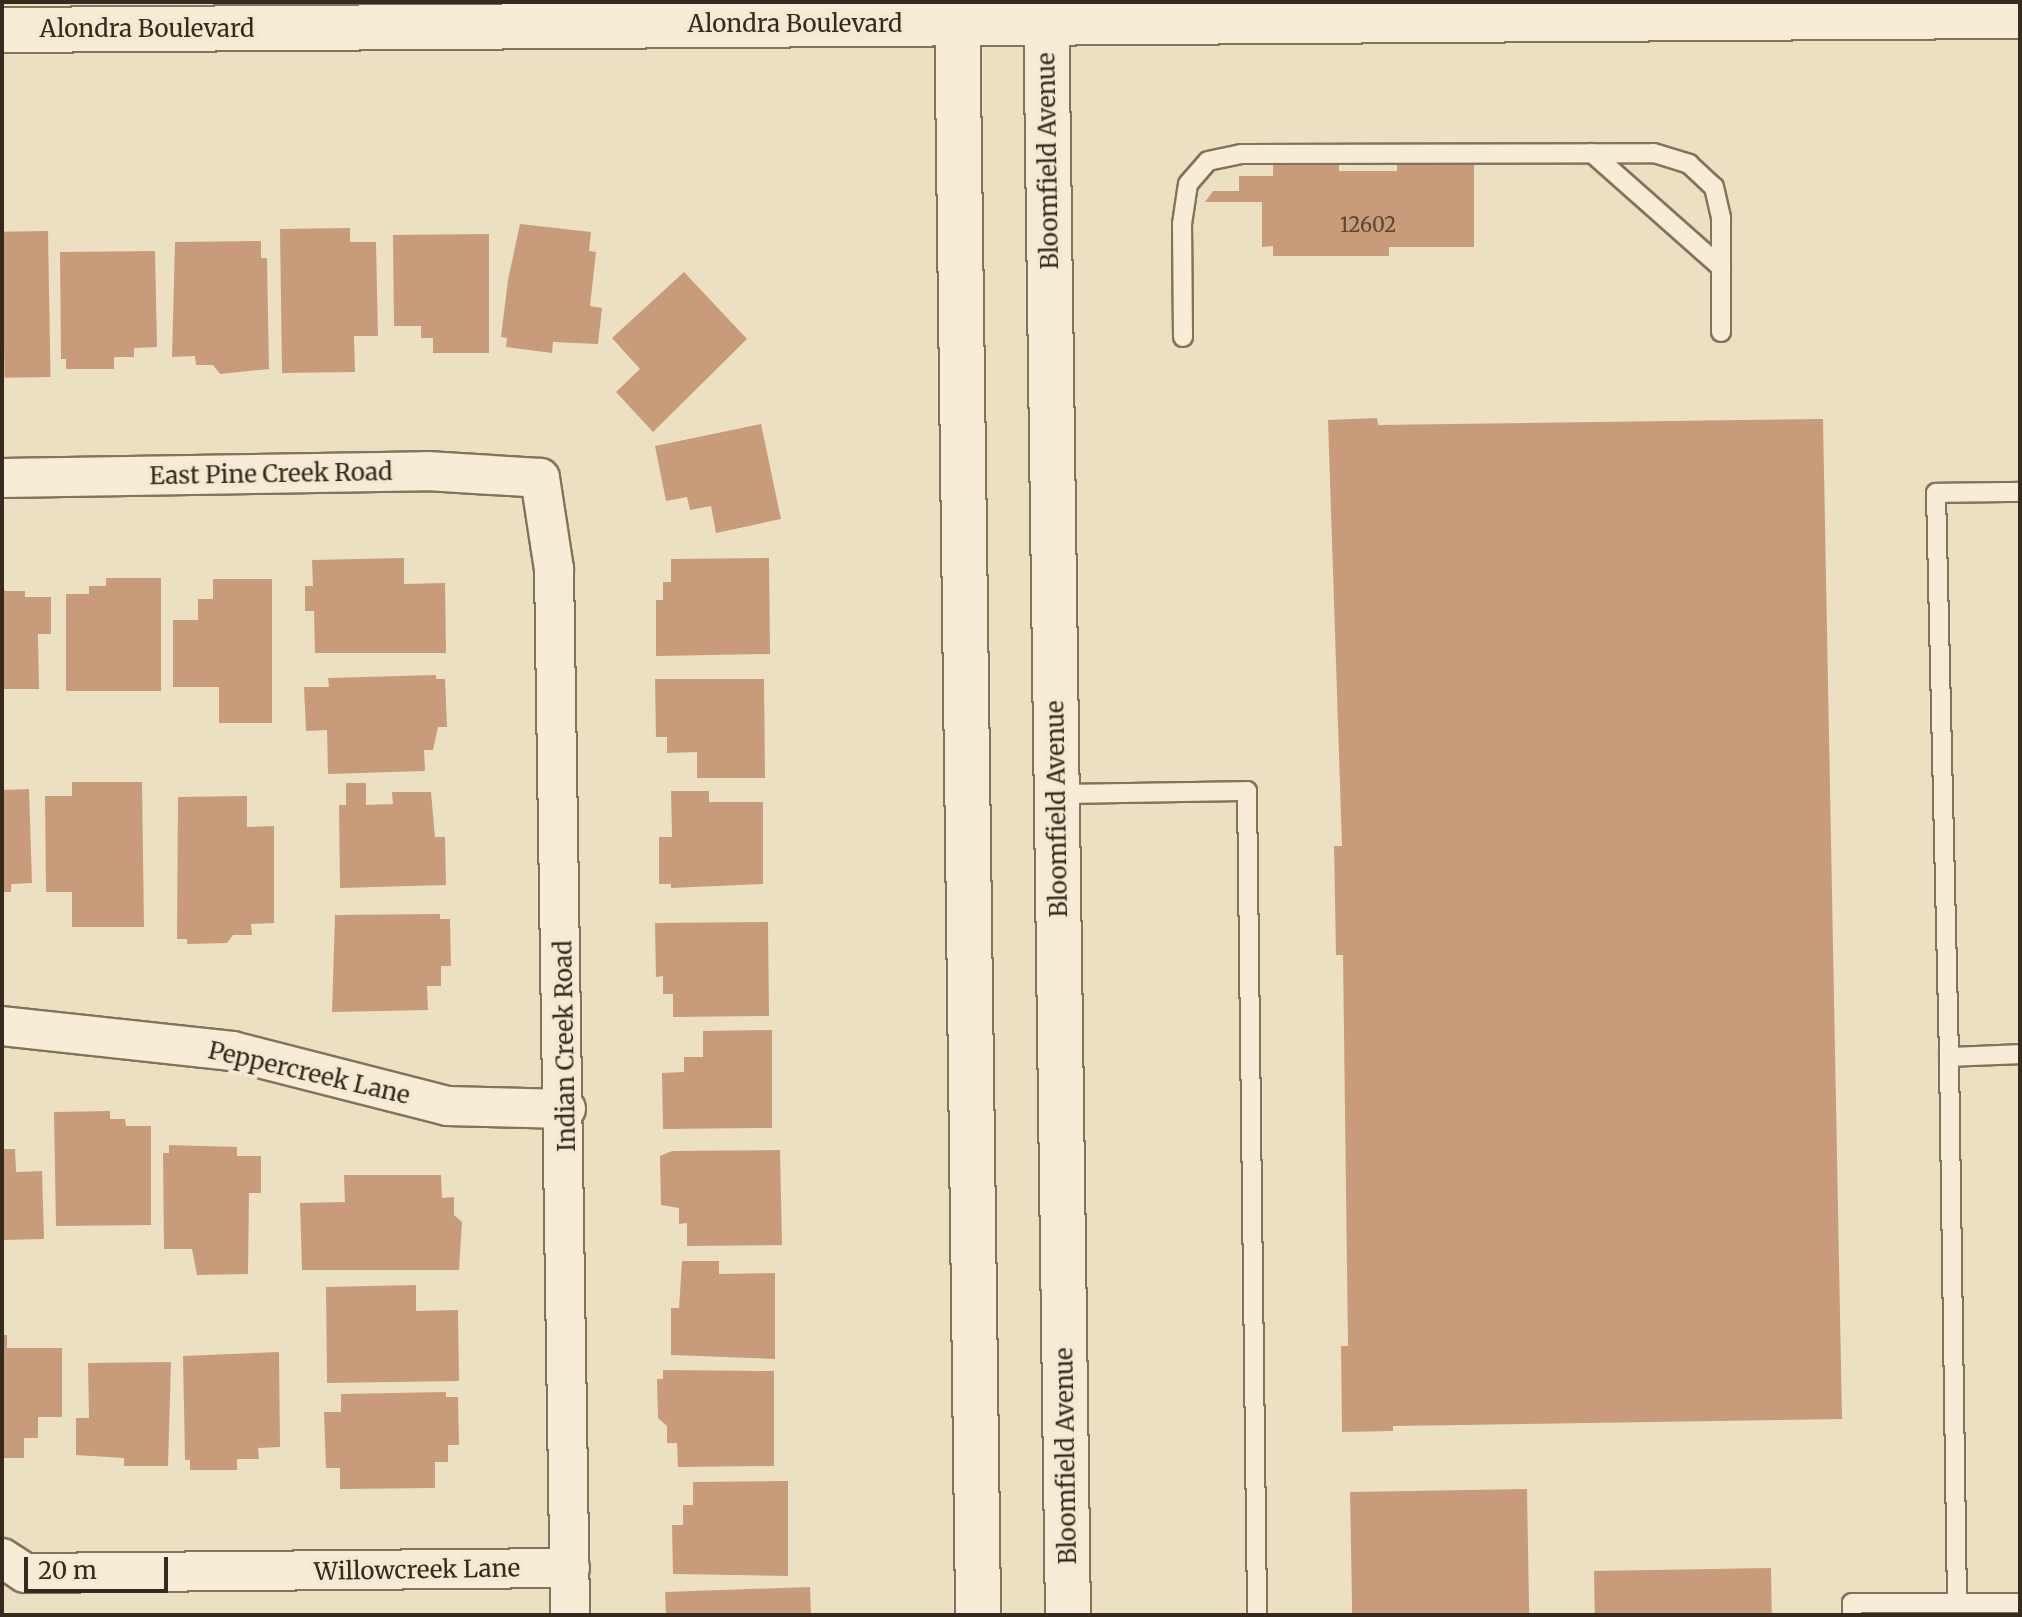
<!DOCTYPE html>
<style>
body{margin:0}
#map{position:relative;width:2022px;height:1617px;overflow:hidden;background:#ece0c3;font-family:Merriweather,serif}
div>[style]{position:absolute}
.building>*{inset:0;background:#c89b7b;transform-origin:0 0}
.roads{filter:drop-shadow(2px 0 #85725b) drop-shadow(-2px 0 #85725b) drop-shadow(0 2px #85725b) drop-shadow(0 -2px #85725b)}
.lane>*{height:18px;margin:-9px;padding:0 9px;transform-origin:9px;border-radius:9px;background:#f7edd6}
.street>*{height:38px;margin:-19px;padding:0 19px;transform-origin:19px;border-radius:19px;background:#f7edd6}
.secondary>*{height:44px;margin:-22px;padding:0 22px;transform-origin:22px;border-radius:22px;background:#f7edd6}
span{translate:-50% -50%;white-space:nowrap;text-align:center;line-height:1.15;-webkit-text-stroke:8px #f4ead2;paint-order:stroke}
.number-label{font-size:20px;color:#5a4635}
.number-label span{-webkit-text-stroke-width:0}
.street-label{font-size:24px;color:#362a1e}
.frame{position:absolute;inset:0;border:4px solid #362a1e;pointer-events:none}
.scale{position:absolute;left:24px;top:1557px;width:144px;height:36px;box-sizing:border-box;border:4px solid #362a1e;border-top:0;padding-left:10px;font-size:24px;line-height:28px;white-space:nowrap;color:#362a1e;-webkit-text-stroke:6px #f4ead2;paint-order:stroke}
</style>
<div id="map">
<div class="building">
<div style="clip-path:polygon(1397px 161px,1474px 161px,1474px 247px,1389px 247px,1389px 256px,1273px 256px,1273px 246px,1262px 247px,1262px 202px,1205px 202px,1213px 191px,1239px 191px,1239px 176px,1273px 176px,1273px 163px,1339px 162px,1339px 171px,1397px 171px)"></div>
<div style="clip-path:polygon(520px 224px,591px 232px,589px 251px,596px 252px,590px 306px,602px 308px,598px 344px,553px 342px,552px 353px,506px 347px,507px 338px,501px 337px,508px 280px)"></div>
<div style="clip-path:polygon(350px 228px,350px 242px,376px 242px,378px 336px,354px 336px,355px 372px,282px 373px,280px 229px)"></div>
<div style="left:48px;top:231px;width:146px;height:46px;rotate:89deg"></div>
<div style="clip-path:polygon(489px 234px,489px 353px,433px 353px,433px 338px,421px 338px,421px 326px,394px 326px,393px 235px)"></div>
<div style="clip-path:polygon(261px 241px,261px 258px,267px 258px,269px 369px,220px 374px,213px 365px,196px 365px,195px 356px,172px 357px,175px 242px)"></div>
<div style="clip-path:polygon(155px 251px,157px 347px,134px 348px,134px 357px,114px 357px,114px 369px,66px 369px,66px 359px,61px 359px,60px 252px)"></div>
<div style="clip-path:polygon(684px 272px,747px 339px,653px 432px,616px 392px,640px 369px,612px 338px)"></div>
<div style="clip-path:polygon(1377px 418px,1378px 425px,1823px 419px,1842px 1419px,1393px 1426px,1393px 1431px,1342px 1432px,1341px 1346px,1348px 1346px,1343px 955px,1336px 955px,1334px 846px,1342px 846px,1328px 420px)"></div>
<div style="clip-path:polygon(761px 424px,781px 519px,716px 533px,711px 506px,690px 510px,687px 497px,666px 501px,655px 446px)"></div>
<div style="clip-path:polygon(404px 558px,404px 584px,445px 583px,446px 653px,315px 653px,314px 611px,305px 611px,305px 586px,313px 586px,312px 560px)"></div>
<div style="clip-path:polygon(769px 558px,770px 654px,656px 656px,656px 600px,663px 600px,663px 582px,671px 582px,671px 559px)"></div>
<div style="clip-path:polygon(106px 578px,161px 578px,161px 691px,66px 691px,66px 594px,89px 594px,89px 586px,106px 586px)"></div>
<div style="clip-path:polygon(213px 579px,272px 579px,272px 723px,219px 723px,219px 687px,173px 687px,173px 620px,198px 620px,198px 599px,213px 599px)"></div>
<div style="clip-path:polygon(2px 584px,5px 591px,25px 591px,25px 597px,51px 597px,51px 634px,38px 634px,39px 689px,2px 689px)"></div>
<div style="clip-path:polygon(436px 675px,436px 679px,445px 679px,447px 727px,438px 727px,433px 750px,424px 750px,425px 771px,328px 774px,327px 730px,306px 731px,304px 687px,329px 687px,328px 678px)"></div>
<div style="clip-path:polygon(655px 679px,764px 679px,765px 778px,697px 778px,697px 752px,667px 753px,667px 737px,656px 737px)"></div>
<div style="clip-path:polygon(72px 782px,142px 782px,144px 927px,72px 927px,72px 892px,46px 892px,45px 796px,72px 796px)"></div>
<div style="clip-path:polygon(346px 783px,366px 783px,366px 805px,393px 804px,392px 792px,431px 792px,435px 837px,445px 837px,446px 885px,340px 888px,339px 805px,346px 805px)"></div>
<div style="clip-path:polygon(29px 789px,32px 883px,11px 884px,11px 892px,2px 892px,2px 790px)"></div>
<div style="clip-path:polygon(671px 791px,709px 791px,709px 802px,763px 802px,763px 884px,671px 888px,671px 884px,659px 884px,659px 837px,672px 837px)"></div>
<div style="clip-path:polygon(247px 796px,247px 827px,274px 826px,274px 923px,251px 924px,252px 935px,233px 935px,227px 943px,187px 944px,187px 939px,177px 939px,178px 797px)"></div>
<div style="clip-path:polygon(440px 914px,440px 919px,450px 919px,451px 966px,441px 966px,441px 986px,427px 986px,428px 1010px,332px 1012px,335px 915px)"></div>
<div style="clip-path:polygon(768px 922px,769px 1016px,673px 1017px,673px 994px,663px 994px,663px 976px,656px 977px,655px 923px)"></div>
<div style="clip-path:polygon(772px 1030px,772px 1128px,663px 1129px,662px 1073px,684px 1072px,684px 1057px,703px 1057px,703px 1031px)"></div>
<div style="clip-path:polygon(110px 1111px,110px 1119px,125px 1119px,126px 1126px,151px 1126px,151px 1225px,56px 1226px,54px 1112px)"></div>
<div style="clip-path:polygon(169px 1145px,237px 1147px,237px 1156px,261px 1156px,261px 1193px,249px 1193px,248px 1274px,197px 1275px,192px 1249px,164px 1249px,163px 1153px,169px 1153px)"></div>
<div style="clip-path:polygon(2px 1149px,15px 1149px,16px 1172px,42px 1171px,44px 1239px,2px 1240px)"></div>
<div style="clip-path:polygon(780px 1150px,782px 1245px,687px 1246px,687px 1223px,679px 1224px,679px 1208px,661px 1205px,660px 1156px,672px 1151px)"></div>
<div style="clip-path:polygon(344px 1175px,441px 1175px,442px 1198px,454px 1197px,454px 1215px,462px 1222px,459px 1270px,302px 1270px,300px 1203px,345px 1202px)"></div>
<div style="clip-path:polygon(682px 1261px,719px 1261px,719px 1274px,775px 1273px,775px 1359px,671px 1355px,671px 1308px,679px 1308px)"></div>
<div style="clip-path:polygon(416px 1285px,416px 1311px,458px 1310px,459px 1381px,327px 1383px,326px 1287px)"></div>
<div style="clip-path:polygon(2px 1335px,7px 1335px,7px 1348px,62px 1348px,62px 1417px,38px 1417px,38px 1438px,24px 1438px,24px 1458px,2px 1458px)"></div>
<div style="clip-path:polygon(279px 1352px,280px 1447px,258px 1448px,259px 1459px,237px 1459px,237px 1470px,190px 1470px,190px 1460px,185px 1460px,183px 1356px)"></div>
<div style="clip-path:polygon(171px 1362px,168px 1466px,124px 1466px,124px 1458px,76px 1455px,76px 1418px,89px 1418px,88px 1363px)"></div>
<div style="clip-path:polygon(663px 1370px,774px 1371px,774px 1466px,678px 1467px,677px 1443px,667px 1443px,667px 1426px,658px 1418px,657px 1379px,663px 1379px)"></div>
<div style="clip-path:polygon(446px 1392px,446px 1397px,458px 1397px,459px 1445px,448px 1445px,448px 1462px,435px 1462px,435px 1488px,340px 1489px,340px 1468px,326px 1468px,324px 1412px,341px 1412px,341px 1394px)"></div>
<div style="clip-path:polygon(788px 1481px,788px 1576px,673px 1574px,672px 1525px,683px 1525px,683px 1505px,693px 1505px,693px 1482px)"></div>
<div style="left:1527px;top:1489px;width:126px;height:177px;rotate:89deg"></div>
<div style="left:1771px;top:1568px;width:47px;height:177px;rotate:89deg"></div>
<div style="left:810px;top:1587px;width:28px;height:145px;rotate:88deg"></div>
</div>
<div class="roads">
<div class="lane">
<div style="left:1592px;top:153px;width:172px;rotate:41.5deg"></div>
<div style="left:1183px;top:337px;width:113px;rotate:-90.5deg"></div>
<div style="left:1182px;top:224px;width:40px;rotate:-81.5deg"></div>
<div style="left:1188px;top:184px;width:30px;rotate:-49deg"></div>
<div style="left:1208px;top:161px;width:34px;rotate:-12deg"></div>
<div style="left:1241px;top:154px;width:413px;rotate:-0.1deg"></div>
<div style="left:1654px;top:153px;width:37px;rotate:17deg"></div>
<div style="left:1689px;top:164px;width:34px;rotate:43deg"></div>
<div style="left:1714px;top:187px;width:32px;rotate:77deg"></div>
<div style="left:1721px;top:218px;width:114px;rotate:90deg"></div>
<div style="left:1057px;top:794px;width:190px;rotate:-0.9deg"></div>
<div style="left:1247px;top:791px;width:824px;rotate:89.3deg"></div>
<div style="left:1949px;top:1057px;width:564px;rotate:-91.32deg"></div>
<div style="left:1936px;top:493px;width:84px;rotate:-0.7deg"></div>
<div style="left:1957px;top:1603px;width:546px;rotate:-90.84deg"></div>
<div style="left:1949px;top:1057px;width:71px;rotate:-2.4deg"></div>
<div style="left:1852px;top:1615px;width:12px;rotate:-90deg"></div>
<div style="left:1852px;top:1603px;width:168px"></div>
</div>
<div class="street">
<div style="left:2px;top:478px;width:425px;rotate:-0.9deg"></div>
<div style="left:427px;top:471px;width:113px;rotate:3.5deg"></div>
<div style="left:540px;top:478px;width:92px;rotate:81.3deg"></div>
<div style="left:554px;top:569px;width:1046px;rotate:89.12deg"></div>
<div style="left:2px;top:1026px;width:231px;rotate:6.2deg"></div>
<div style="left:232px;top:1051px;width:222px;rotate:14.3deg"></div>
<div style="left:447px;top:1106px;width:119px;rotate:1.4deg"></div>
<div style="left:2px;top:1558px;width:27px;rotate:33deg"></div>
<div style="left:25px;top:1573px;width:545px;rotate:-0.53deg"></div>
</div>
<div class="secondary">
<div style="left:957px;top:2px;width:1613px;rotate:89.25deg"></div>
<div style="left:1046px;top:2px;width:1613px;rotate:89.22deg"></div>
<div style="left:2px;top:30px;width:2018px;rotate:-0.4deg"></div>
</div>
</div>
<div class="number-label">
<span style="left:1368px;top:224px">12602</span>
</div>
<div class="street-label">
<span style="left:795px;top:24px">Alondra Boulevard</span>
<span style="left:147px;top:29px">Alondra Boulevard</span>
<span style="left:1048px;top:161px;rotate:-91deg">Bloomfield Avenue</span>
<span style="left:271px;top:474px;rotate:-1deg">East Pine Creek Road</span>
<span style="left:1057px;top:809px;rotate:-91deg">Bloomfield Avenue</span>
<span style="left:565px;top:1046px;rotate:-91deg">Indian Creek Road</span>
<span style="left:309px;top:1073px;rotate:13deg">Peppercreek Lane</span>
<span style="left:1066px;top:1456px;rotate:-91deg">Bloomfield Avenue</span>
<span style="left:417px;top:1570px;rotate:-1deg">Willowcreek Lane</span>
</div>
<div class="frame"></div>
<div class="scale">20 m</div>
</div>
